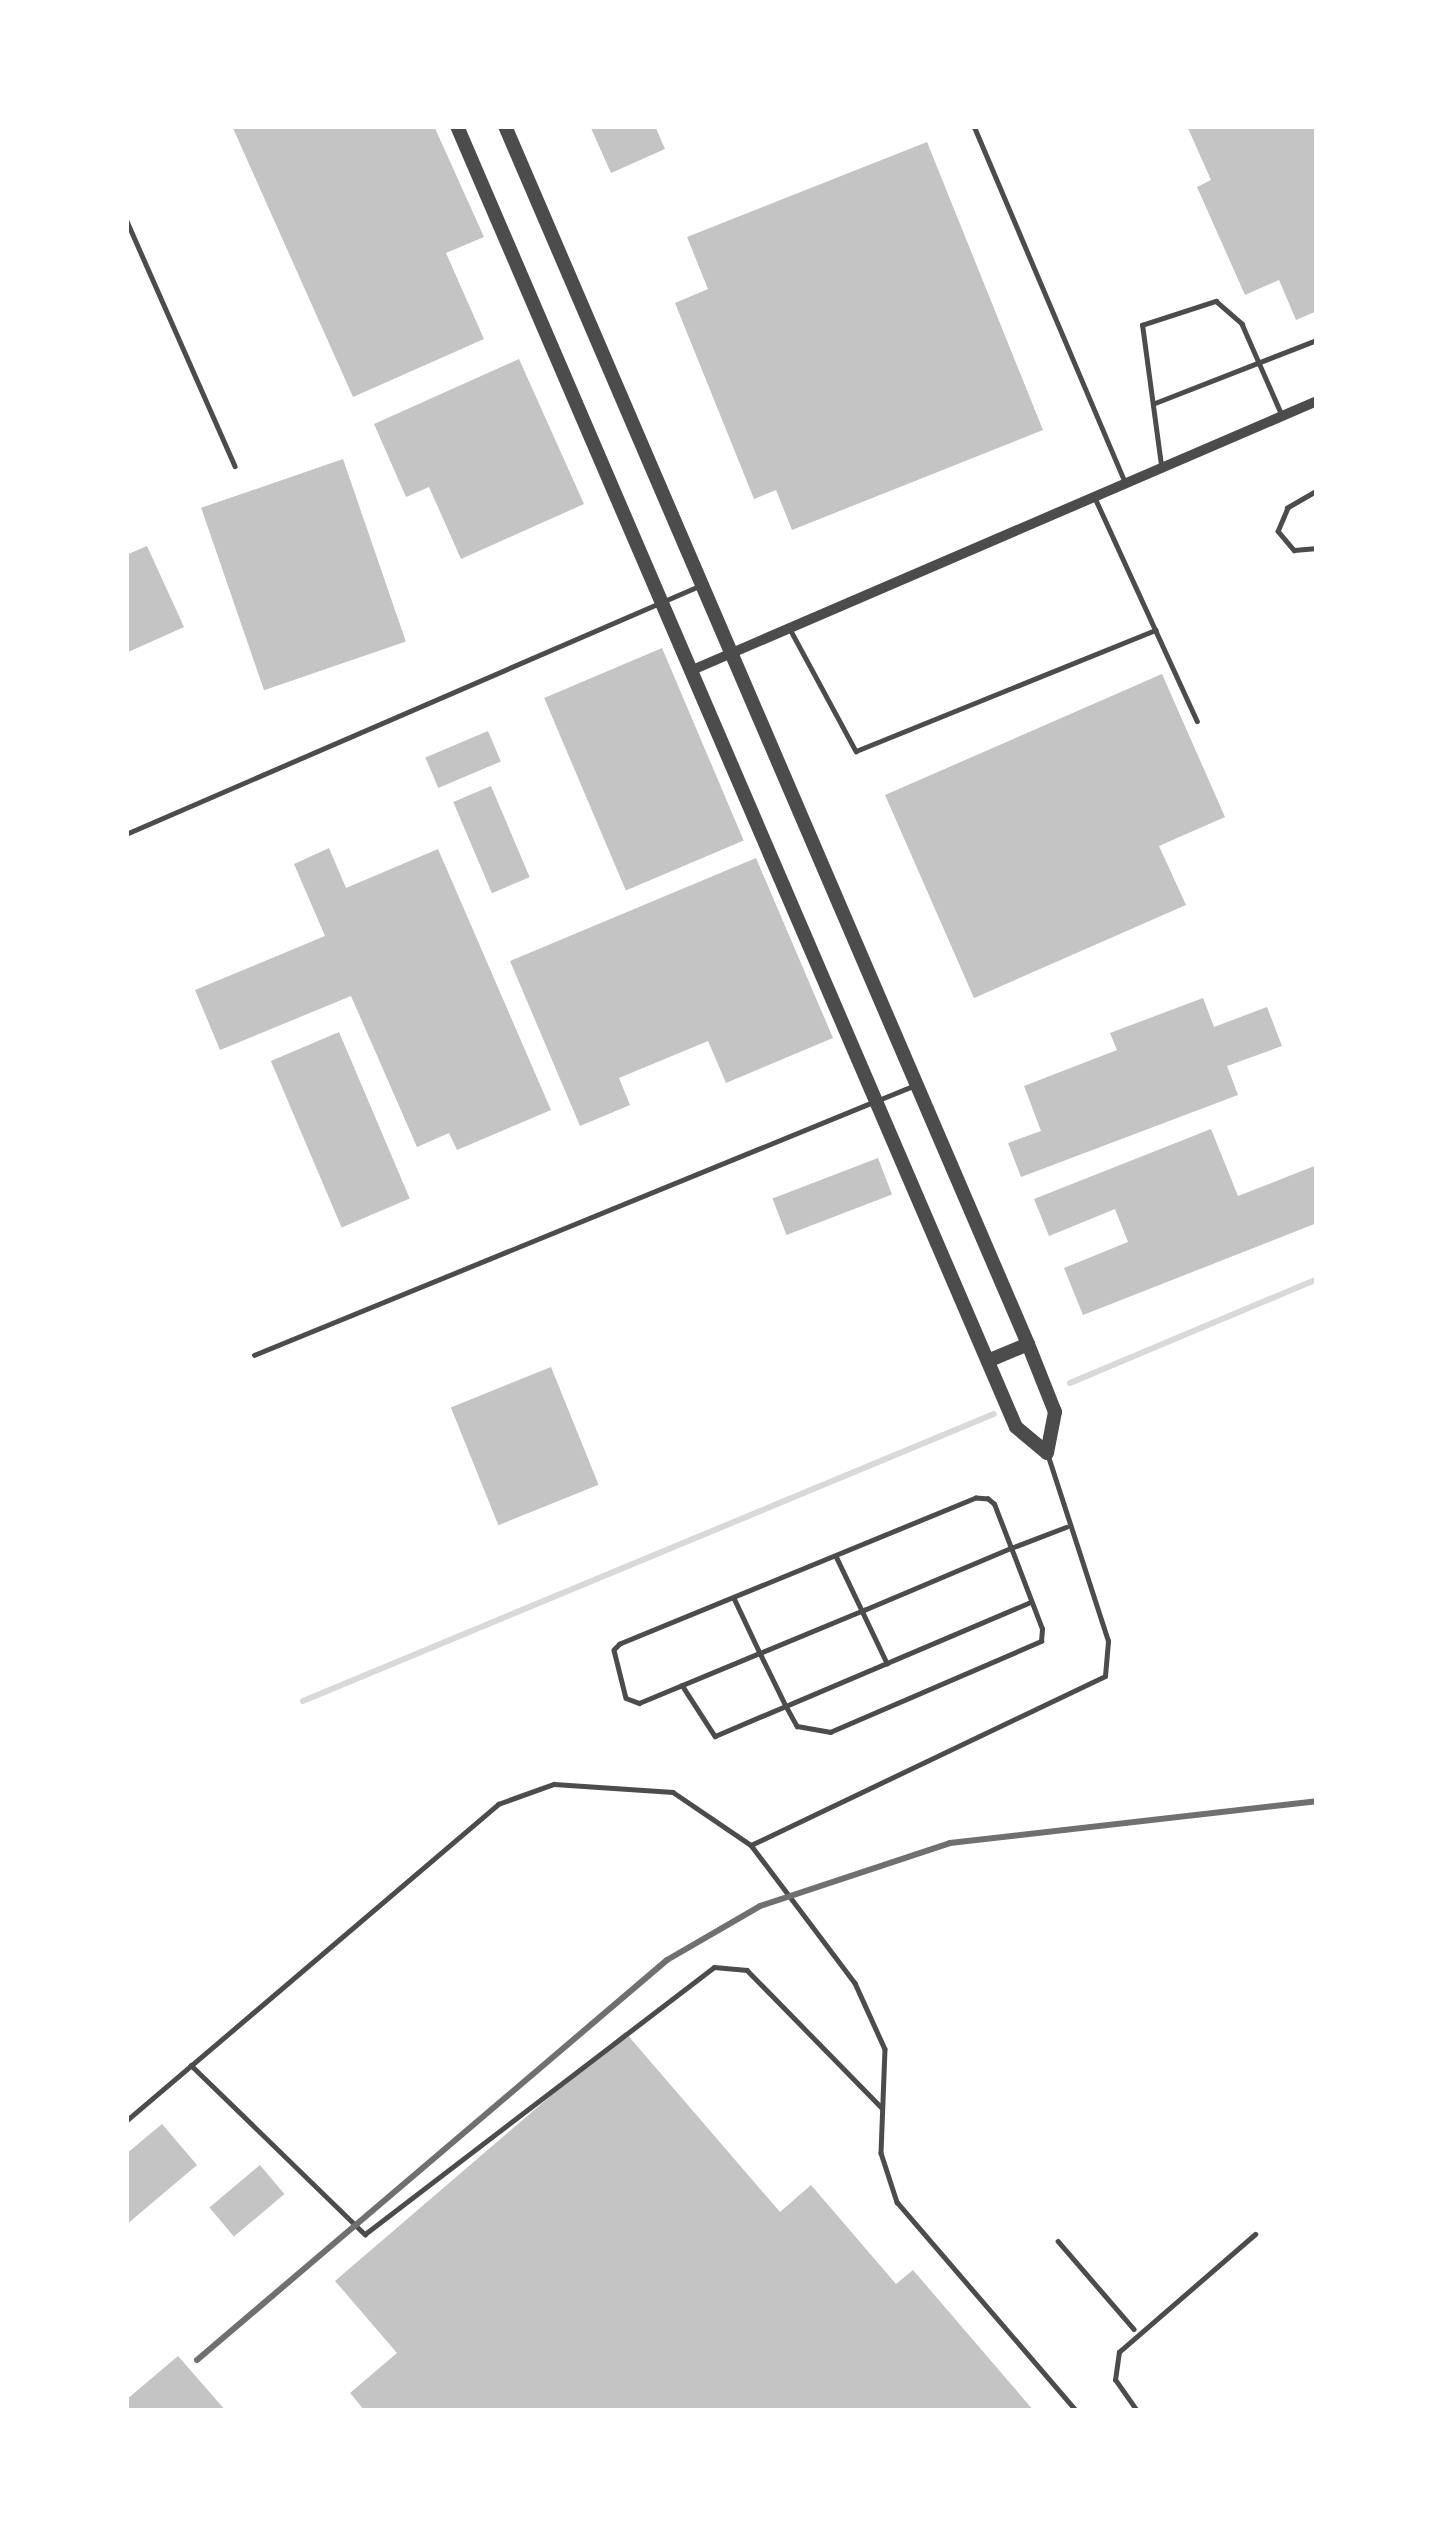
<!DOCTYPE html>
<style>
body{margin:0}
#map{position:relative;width:1443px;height:2537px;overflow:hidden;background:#fff;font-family:Poppins,sans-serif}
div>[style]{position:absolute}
.stream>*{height:6px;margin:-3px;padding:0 3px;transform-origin:3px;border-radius:3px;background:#d9d9d9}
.building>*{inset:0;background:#c4c4c4;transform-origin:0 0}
.service>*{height:4.5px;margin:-2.25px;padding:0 2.25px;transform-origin:2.25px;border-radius:2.25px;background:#4c4c4c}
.minor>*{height:10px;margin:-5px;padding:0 5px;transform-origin:5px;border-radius:5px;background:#4c4c4c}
.tertiary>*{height:14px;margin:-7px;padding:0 7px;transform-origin:7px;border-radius:7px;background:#4c4c4c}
.rail>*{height:6px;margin:-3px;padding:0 3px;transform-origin:3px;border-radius:3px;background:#707070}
span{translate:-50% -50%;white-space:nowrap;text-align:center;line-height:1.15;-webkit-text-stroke:9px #fff;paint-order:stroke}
.frame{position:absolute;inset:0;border:129px solid #fff;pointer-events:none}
</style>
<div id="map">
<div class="stream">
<div style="left:1070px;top:1383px;width:268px;rotate:-22.8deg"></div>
<div style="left:303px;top:1701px;width:748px;rotate:-22.56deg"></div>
</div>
<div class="building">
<div style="clip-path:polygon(232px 126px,434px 126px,484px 237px,446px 253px,484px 339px,353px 397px)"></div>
<div style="clip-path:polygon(590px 126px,655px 126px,665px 149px,611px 173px)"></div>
<div style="clip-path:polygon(1187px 126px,1317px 126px,1317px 311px,1296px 320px,1279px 280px,1245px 295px,1197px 187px,1211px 180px)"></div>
<div style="clip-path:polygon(927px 142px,1043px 430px,792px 530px,776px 490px,754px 499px,675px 303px,708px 289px,687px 237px)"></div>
<div style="clip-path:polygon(519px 359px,584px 504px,461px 559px,429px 487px,406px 497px,374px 424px)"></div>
<div style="left:343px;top:459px;width:193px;height:150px;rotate:71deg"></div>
<div style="clip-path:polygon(147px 546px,184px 627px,126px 653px,126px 555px)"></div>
<div style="left:662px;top:648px;width:209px;height:128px;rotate:67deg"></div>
<div style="clip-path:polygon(1162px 674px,1225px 817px,1159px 846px,1186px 905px,974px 998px,885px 795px)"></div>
<div style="left:488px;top:731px;width:33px;height:68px;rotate:67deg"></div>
<div style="left:491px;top:786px;width:99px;height:41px;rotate:67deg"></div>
<div style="clip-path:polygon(329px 848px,346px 888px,438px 849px,551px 1110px,457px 1150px,449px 1133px,417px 1147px,351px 996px,220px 1050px,195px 990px,325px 936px,294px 864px)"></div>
<div style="clip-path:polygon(756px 858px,833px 1038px,726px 1083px,708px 1041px,619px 1078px,630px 1105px,580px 1126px,510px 961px)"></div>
<div style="clip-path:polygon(1203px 998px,1214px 1027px,1267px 1007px,1282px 1046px,1227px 1066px,1238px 1095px,1021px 1177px,1008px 1143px,1041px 1131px,1024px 1086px,1117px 1050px,1110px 1033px)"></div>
<div style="left:339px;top:1032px;width:181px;height:74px;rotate:67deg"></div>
<div style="clip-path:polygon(1211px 1129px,1238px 1196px,1317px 1165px,1317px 1223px,1083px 1315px,1064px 1268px,1128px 1242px,1115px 1209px,1049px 1236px,1034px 1199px)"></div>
<div style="left:878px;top:1158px;width:39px;height:113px;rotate:69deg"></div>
<div style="left:551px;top:1367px;width:127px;height:108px;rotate:68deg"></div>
<div style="clip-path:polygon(625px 2032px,780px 2212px,811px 2185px,896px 2284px,913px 2270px,1034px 2411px,365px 2411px,350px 2393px,397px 2353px,335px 2281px)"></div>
<div style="clip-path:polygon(162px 2124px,197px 2165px,126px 2225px,126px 2154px)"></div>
<div style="left:260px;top:2165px;width:38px;height:66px;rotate:50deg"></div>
<div style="clip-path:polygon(178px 2356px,226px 2411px,126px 2411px,126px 2400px)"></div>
</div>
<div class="service">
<div style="left:974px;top:126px;width:386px;rotate:67deg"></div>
<div style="left:126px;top:219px;width:270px;rotate:66.2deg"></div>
<div style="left:1155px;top:403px;width:174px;rotate:-21.3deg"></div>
<div style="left:1161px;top:465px;width:141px;rotate:-97.7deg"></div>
<div style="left:1142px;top:325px;width:78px;rotate:-18deg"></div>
<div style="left:1216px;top:301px;width:35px;rotate:41deg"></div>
<div style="left:1242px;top:324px;width:97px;rotate:66.3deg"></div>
<div style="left:1317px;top:491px;width:34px;rotate:150deg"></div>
<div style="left:1288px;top:508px;width:25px;rotate:113deg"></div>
<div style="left:1278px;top:531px;width:25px;rotate:50deg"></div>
<div style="left:1294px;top:550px;width:23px;rotate:-5deg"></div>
<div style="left:1096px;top:500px;width:243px;rotate:65.4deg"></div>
<div style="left:790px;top:629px;width:139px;rotate:61.6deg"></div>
<div style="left:856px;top:751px;width:323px;rotate:-22deg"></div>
<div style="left:126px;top:834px;width:624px;rotate:-23.4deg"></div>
<div style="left:881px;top:1099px;width:37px;rotate:-22deg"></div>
<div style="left:254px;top:1355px;width:666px;rotate:-22.22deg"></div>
<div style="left:836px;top:1556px;width:119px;rotate:64.5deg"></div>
<div style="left:734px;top:1598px;width:61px;rotate:64.7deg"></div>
<div style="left:760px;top:1653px;width:59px;rotate:63.9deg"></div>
<div style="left:786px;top:1706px;width:23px;rotate:61deg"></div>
<div style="left:797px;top:1726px;width:34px;rotate:10deg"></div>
<div style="left:830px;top:1732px;width:230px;rotate:-23.3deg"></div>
<div style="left:1041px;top:1641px;width:12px;rotate:-85deg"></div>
<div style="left:1042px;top:1629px;width:87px;rotate:-110.9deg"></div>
<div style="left:1011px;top:1548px;width:47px;rotate:-111.1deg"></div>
<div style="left:994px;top:1504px;width:8px;rotate:-140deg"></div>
<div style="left:988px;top:1499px;width:12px;rotate:-175deg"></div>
<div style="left:976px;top:1498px;width:385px;rotate:157.7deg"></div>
<div style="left:620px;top:1644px;width:8px;rotate:135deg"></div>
<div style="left:614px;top:1650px;width:49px;rotate:76deg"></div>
<div style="left:626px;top:1698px;width:14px;rotate:21deg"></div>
<div style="left:639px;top:1703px;width:131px;rotate:-22.5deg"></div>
<div style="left:760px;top:1653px;width:113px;rotate:-22.5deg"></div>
<div style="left:864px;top:1610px;width:160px;rotate:-22.9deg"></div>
<div style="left:1011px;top:1548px;width:59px;rotate:-20.9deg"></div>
<div style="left:682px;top:1685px;width:61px;rotate:57.1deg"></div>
<div style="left:715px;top:1736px;width:343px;rotate:-23deg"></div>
<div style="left:751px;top:1845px;width:392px;rotate:-25.5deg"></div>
<div style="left:1105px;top:1676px;width:35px;rotate:-85deg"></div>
<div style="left:1108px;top:1641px;width:194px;rotate:-108deg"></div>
<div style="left:191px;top:2065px;width:243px;rotate:44.2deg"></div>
<div style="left:365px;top:2234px;width:439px;rotate:-37.4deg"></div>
<div style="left:714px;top:1967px;width:33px;rotate:5deg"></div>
<div style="left:747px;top:1970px;width:193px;rotate:45.6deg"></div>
<div style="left:126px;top:2121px;width:489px;rotate:-40.4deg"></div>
<div style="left:498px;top:1804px;width:59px;rotate:-19.7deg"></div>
<div style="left:554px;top:1784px;width:119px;rotate:3.8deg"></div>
<div style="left:673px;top:1792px;width:94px;rotate:34.2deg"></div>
<div style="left:751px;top:1845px;width:173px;rotate:53deg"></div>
<div style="left:855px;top:1983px;width:72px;rotate:65.6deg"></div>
<div style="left:885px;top:2049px;width:104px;rotate:92.2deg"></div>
<div style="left:881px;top:2153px;width:52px;rotate:71.9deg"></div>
<div style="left:897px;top:2202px;width:276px;rotate:49.3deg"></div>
<div style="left:1058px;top:2241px;width:116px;rotate:49.2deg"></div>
<div style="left:1137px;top:2411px;width:38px;rotate:-125deg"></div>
<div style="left:1115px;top:2380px;width:28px;rotate:-82deg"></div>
<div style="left:1119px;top:2352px;width:180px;rotate:-40.9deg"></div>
</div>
<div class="minor">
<div style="left:697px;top:668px;width:675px;rotate:-23.3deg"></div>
</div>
<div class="tertiary">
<div style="left:457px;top:126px;width:1416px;rotate:66.75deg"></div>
<div style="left:1016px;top:1427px;width:40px;rotate:40deg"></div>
<div style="left:1047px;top:1453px;width:42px;rotate:-79deg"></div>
<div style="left:1055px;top:1412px;width:73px;rotate:-111.7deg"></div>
<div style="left:1028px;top:1344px;width:1326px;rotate:-113.24deg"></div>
<div style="left:990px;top:1360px;width:41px;rotate:-22.8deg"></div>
</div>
<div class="rail">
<div style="left:197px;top:2360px;width:617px;rotate:-40.4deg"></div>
<div style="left:667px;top:1960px;width:108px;rotate:-30.1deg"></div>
<div style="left:760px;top:1906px;width:200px;rotate:-18.3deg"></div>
<div style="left:950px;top:1843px;width:369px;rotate:-6.5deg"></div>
</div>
<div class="frame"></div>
</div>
